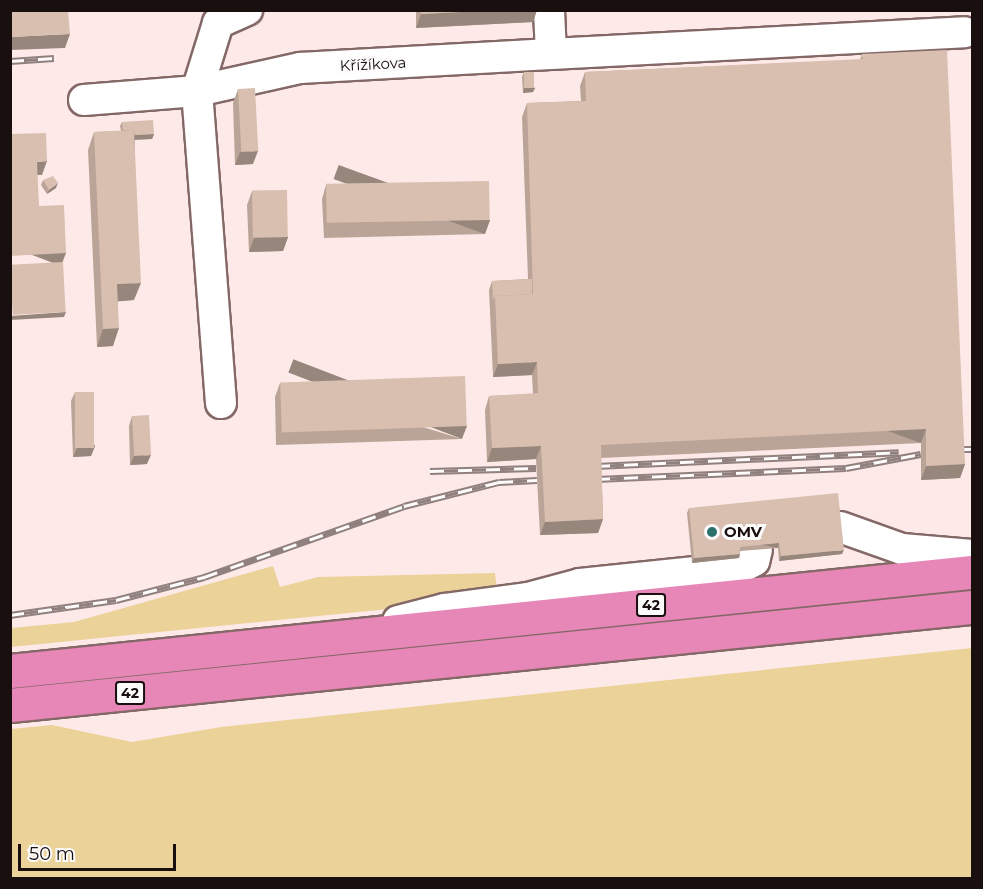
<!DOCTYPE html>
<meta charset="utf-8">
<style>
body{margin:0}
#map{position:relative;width:983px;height:889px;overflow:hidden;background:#fdeae8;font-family:Montserrat,sans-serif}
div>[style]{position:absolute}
.green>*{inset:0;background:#ebd299}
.roads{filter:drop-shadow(2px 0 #836866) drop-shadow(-2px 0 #836866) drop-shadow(0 2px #836866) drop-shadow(0 -2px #836866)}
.minor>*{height:30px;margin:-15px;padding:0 15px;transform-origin:15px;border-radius:15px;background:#fff}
.highway>*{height:33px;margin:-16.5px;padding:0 16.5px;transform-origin:16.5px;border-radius:16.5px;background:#e787b7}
.rail>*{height:7px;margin-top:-3.5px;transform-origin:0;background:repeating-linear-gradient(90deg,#fcfcfc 0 14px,#90817f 0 28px);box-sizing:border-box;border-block:2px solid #90817f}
.wall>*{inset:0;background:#baa497}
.shaded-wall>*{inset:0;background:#97867b;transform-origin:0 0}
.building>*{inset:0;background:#d8bfb0;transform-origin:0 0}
.dots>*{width:16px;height:16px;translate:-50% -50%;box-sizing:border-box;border:3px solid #fcfcfc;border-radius:50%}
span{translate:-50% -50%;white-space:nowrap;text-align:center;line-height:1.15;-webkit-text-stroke:6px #fcfcfc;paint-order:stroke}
.shield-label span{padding:2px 4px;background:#fcfcfc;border:2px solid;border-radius:4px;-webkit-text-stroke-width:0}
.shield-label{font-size:14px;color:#190f0e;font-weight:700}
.street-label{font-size:15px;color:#190f0e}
.poi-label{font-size:15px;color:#190f0e;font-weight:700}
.left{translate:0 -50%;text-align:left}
.frame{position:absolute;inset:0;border:12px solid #190f0e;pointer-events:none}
.scale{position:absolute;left:18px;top:844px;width:158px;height:27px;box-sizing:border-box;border:3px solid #190f0e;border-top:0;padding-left:8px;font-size:18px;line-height:21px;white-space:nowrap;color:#190f0e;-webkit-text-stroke:4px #fcfcfc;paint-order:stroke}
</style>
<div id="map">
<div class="green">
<div style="clip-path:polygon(273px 566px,280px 587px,318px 577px,495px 573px,498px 598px,11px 647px,11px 628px,74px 622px)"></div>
<div style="clip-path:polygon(972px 648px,972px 878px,11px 878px,11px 729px,52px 725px,132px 742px,221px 727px)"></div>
</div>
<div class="roads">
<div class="minor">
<div style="left:549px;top:10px;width:44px;rotate:87.4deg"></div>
<div style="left:551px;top:54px;width:414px;rotate:-3deg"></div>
<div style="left:84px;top:100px;width:113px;rotate:-4.6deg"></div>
<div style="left:197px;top:91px;width:106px;rotate:-12.6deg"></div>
<div style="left:300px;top:68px;width:251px;rotate:-3.2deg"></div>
<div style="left:221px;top:403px;width:313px;rotate:-94.4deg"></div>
<div style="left:197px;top:91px;width:71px;rotate:-72.8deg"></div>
<div style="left:218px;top:23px;width:32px;rotate:-24deg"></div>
<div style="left:840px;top:527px;width:66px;rotate:19.5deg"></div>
<div style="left:902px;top:549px;width:70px;rotate:4.9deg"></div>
<div style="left:398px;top:621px;width:48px;rotate:-14.6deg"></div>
<div style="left:444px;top:609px;width:85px;rotate:-7.5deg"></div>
<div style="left:528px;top:598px;width:54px;rotate:-15.1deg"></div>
<div style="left:580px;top:584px;width:164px;rotate:-6deg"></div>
<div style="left:743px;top:567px;width:13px;rotate:-29deg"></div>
<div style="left:754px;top:561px;width:11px;rotate:-75deg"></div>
</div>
<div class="highway">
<div style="left:10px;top:671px;width:967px;rotate:-5.88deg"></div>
<div style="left:10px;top:705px;width:967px;rotate:-5.82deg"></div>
</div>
</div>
<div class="rail">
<div style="left:10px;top:61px;width:44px;rotate:-3.9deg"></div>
<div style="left:959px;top:449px;width:13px"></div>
<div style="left:596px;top:466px;width:303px;rotate:-2.6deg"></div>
<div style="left:430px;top:471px;width:106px;rotate:-1.6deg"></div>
<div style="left:596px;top:479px;width:250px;rotate:-2.5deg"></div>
<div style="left:846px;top:468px;width:76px;rotate:-10.6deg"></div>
<div style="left:10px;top:615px;width:107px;rotate:-8.1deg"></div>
<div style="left:116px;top:600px;width:91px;rotate:-14.6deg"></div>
<div style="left:204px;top:577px;width:212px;rotate:-19.5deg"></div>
<div style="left:404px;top:506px;width:98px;rotate:-14.2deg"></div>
<div style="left:499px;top:482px;width:38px;rotate:-3deg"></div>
</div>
<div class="wall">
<div style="clip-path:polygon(416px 10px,537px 10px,533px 22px,416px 28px)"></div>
<div style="clip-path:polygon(862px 54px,965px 464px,960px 478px,921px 480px,921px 443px,601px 458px,603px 519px,598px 533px,540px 535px,536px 459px,487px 462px,485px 410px,489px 396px,533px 394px,532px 375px,493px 377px,489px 290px,492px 281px,528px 279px,522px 117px,527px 103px,581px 101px,580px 86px,585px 72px,860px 60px)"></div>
<div style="clip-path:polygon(524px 72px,535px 88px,533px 92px,523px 93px,522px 77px)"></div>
<div style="clip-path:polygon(238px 89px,253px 164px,235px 165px,233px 103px)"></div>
<div style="clip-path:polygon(122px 122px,154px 134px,152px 139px,135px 140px,134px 300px,118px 301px,113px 346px,97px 347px,88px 150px,94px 132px,121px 131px,120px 126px)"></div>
<div style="clip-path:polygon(43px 180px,56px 188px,47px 194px,41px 185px)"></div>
<div style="clip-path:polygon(326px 185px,490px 220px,485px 234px,324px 238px,322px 199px)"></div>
<div style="clip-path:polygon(252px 191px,288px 237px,283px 251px,249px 252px,247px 205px)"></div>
<div style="clip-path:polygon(280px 383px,462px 439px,276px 445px,275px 397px)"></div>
<div style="clip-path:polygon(75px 392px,95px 446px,91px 456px,73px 457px,71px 401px)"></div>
<div style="clip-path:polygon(132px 416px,147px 464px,130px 465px,129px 426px)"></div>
<div style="clip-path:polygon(689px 508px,842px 554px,779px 561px,778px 548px,740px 551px,739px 558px,692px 563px,687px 513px)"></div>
</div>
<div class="shaded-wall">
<div style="clip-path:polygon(501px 10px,537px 10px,533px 22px,416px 28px,421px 14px)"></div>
<div style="clip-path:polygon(70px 34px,65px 48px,10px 50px,10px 37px)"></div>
<div style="clip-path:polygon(524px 88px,535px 88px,533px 92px,523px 93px)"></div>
<div style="clip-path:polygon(154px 134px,152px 139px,121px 140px,123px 136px)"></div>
<div style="clip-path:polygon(258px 151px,253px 164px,235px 165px,240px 152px)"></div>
<div style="clip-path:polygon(47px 161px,42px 175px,32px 175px,37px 162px)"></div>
<div style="clip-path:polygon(58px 183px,56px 188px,47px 194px,49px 190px)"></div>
<div style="left:490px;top:220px;width:15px;height:161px;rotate:110deg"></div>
<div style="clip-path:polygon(288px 237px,283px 251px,249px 252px,254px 238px)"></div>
<div style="left:66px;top:253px;width:14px;height:56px;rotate:111deg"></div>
<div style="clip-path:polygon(141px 283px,134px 300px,111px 302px,117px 284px)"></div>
<div style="clip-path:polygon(66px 312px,64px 317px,10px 320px,10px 316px)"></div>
<div style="clip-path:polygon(119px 328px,113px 346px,97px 347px,103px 329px)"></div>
<div style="clip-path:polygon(537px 362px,532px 375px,493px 377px,498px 364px)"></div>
<div style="left:467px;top:426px;width:14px;height:186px;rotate:111deg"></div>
<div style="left:926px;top:429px;width:15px;height:325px;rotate:110deg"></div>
<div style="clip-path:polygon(95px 446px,91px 456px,73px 457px,77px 448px)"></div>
<div style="clip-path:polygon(541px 446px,536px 459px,487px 462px,492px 448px)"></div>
<div style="clip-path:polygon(151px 455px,147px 464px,130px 465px,134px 456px)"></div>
<div style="clip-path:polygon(965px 464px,960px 478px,921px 480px,926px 466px)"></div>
<div style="clip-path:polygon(603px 519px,598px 533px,540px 535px,545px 522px)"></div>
<div style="left:779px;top:543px;width:5px;height:39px;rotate:101deg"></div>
<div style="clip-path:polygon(844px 550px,842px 554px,779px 561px,781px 556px)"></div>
<div style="clip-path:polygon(740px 554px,739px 558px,692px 563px,694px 558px)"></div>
</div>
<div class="building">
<div style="clip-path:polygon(10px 10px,68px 10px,70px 34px,10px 37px)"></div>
<div style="clip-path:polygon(421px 10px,501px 10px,421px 14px)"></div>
<div style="clip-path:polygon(947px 50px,965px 464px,926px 466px,926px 429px,601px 445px,603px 519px,545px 522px,541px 446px,492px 448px,489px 396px,538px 393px,537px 362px,498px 364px,495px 296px,533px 294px,527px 103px,586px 101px,585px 72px,863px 59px,862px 54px)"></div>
<div style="left:524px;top:72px;width:10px;height:16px"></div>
<div style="left:255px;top:88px;width:63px;height:17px;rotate:87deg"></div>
<div style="clip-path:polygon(153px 120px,154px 134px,135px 135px,134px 130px,123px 130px,122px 122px)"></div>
<div style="clip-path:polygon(134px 130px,141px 283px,117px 284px,119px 328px,103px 329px,94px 132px)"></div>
<div style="clip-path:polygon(46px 133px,47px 161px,37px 162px,39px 206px,64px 205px,66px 253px,10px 256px,10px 134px)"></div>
<div style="clip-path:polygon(53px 176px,58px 183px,49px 190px,43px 180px)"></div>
<div style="left:489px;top:181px;width:39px;height:163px;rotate:89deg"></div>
<div style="left:287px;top:190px;width:47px;height:35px;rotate:89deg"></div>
<div style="left:63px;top:262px;width:50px;height:53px;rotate:87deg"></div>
<div style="clip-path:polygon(532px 279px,532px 294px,495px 296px,493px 300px,492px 281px)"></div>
<div style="left:465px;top:376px;width:50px;height:185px;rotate:88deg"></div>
<div style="left:75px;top:392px;width:19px;height:56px"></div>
<div style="left:149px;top:415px;width:40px;height:17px;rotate:87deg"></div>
<div style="clip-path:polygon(838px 493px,844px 550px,781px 556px,779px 543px,740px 547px,740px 554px,694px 558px,689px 508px)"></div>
</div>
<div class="dots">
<div style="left:712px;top:532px;background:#297169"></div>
</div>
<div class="shield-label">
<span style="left:651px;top:605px">42</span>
<span style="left:130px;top:693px">42</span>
</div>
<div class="street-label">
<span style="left:373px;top:64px;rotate:-3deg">Křížíkova</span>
</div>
<div class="poi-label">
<span class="left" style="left:724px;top:532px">OMV</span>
</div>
<div class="frame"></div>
<div class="scale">50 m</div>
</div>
